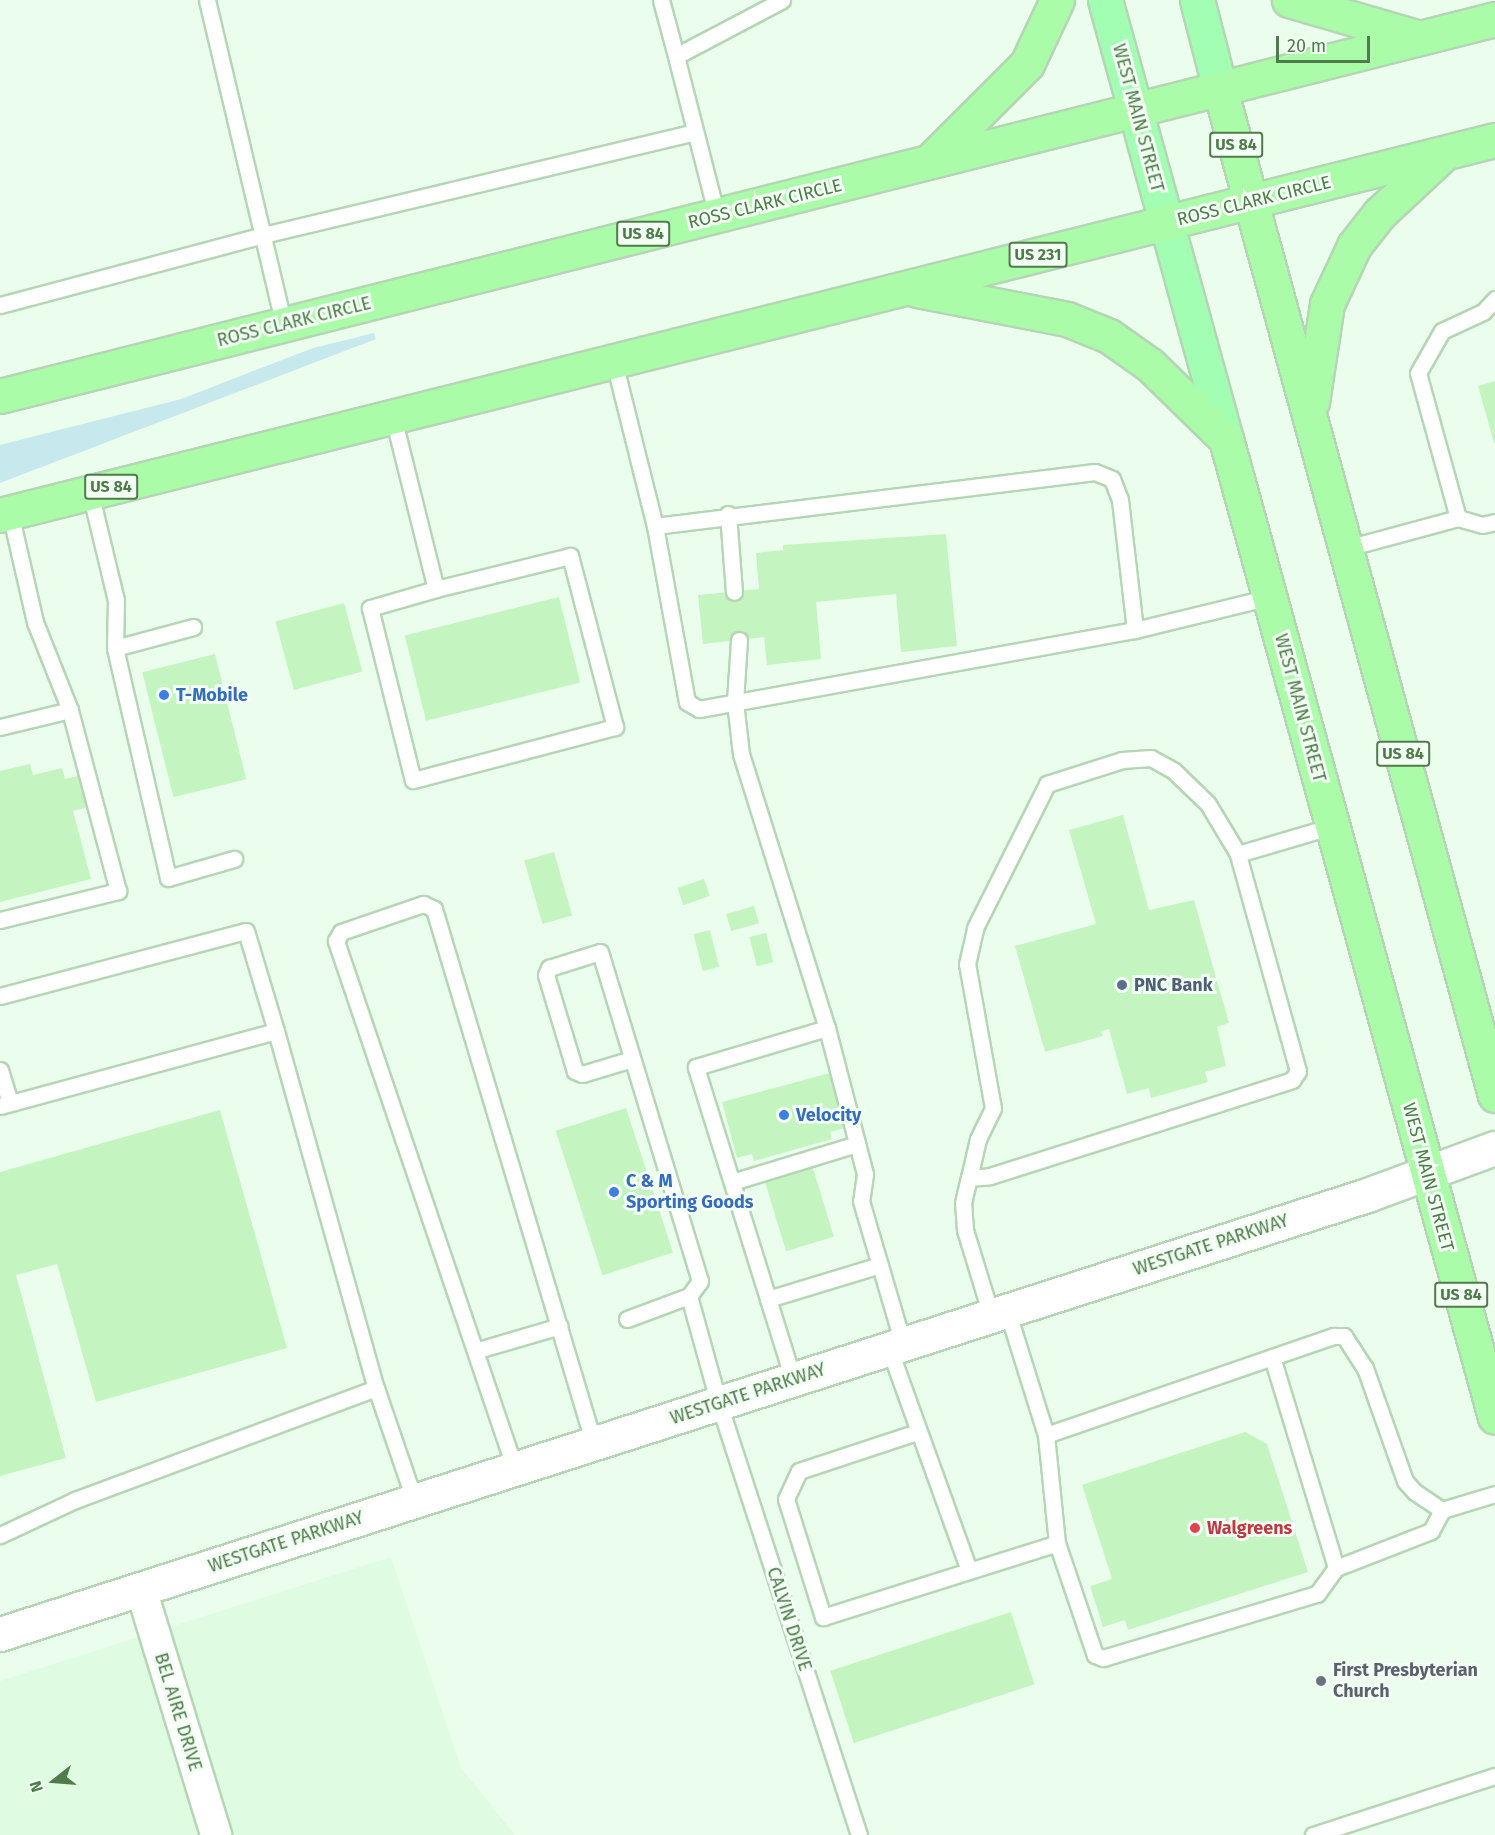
<!DOCTYPE html>
<style>
body{margin:0}
#map{position:relative;width:1495px;height:1835px;overflow:hidden;background:#ebfeee;font-family:"Fira Sans",sans-serif}
div>[style]{position:absolute}
.residential>*{inset:0;background:#dffbe2}
.green>*{inset:0;background:#c7e8ed}
.building>*{inset:0;background:#c4f5c1;transform-origin:0 0}
.roads{filter:drop-shadow(2px 0 #b5d6b5) drop-shadow(-2px 0 #b5d6b5) drop-shadow(0 2px #b5d6b5) drop-shadow(0 -2px #b5d6b5)}
.service>*{height:15px;margin:-7.5px;padding:0 7.5px;transform-origin:7.5px;border-radius:7.5px;background:#fff}
.minor>*{height:30px;margin:-15px;padding:0 15px;transform-origin:15px;border-radius:15px;background:#fff}
.secondary>*{height:33px;margin:-16.5px;padding:0 16.5px;transform-origin:16.5px;border-radius:16.5px;background:#fff}
.primary>*{height:33px;margin:-16.5px;padding:0 16.5px;transform-origin:16.5px;border-radius:16.5px;background:#a2feb2}
.trunk>*{height:33px;margin:-16.5px;padding:0 16.5px;transform-origin:16.5px;border-radius:16.5px;background:#aafca9}
.dots>*{width:16px;height:16px;translate:-50% -50%;box-sizing:border-box;border:3px solid #f3fff4;border-radius:50%}
span{translate:-50% -50%;white-space:nowrap;text-align:center;line-height:1.15;-webkit-text-stroke:6px #f3fff4;paint-order:stroke}
.shield-label span{padding:2px 4px;background:#f3fff4;border:2px solid;border-radius:4px;-webkit-text-stroke-width:0}
.shield-label{font-size:16px;color:#507b4b;font-weight:700}
.street-label{font-size:18px;color:#507b4b}
.shop-label{font-size:18px;color:#366cbe;font-weight:700}
.left{translate:0 -50%;text-align:left}
.service-label{font-size:18px;color:#4e5e75;font-weight:700}
.health-label{font-size:18px;color:#be3a42;font-weight:700}
.worship-label{font-size:18px;color:#5b616d;font-weight:700}
.north{position:absolute;left:24px;top:1751px;width:60px;height:60px;-webkit-text-stroke:4px #f3fff4;paint-order:stroke;rotate:253deg;font-size:16px;font-weight:700;line-height:24px;text-align:center;color:#507b4b}
.north::after{content:'';display:block;margin:auto;width:21px;height:27px;background:#507b4b;clip-path:polygon(50% 0,100% 100%,50% 72%,0 100%)}
.scale{position:absolute;left:1276px;top:36px;width:94px;height:27px;box-sizing:border-box;border:3px solid #507b4b;border-top:0;padding-left:8px;font-size:18px;line-height:21px;white-space:nowrap;color:#507b4b;-webkit-text-stroke:4px #f3fff4;paint-order:stroke}
</style>
<div id="map">
<div class="residential">
<div style="clip-path:polygon(391px 1557px,461px 1768px,515px 1835px,0 1835px,0 1681px)"></div>
</div>
<div class="green">
<div style="clip-path:polygon(374px 333px,376px 339px,0 483px,0 445px,181px 399px,313px 348px)"></div>
</div>
<div class="building">
<div style="clip-path:polygon(1495px 381px,1495px 443px,1494px 443px,1478px 386px)"></div>
<div style="clip-path:polygon(946px 534px,957px 646px,901px 652px,896px 594px,816px 602px,821px 659px,767px 665px,764px 637px,703px 644px,698px 595px,759px 589px,756px 553px,783px 550px,783px 545px)"></div>
<div style="left:559px;top:597px;width:88px;height:159px;rotate:76deg"></div>
<div style="left:344px;top:603px;width:71px;height:71px;rotate:75deg"></div>
<div style="left:215px;top:654px;width:129px;height:75px;rotate:76deg"></div>
<div style="clip-path:polygon(30px 764px,33px 775px,62px 768px,65px 779px,85px 774px,93px 806px,73px 811px,91px 879px,0 902px,0 771px)"></div>
<div style="clip-path:polygon(1123px 815px,1149px 910px,1194px 900px,1229px 1023px,1217px 1027px,1226px 1066px,1205px 1072px,1208px 1082px,1151px 1098px,1149px 1088px,1127px 1094px,1109px 1029px,1101px 1031px,1103px 1036px,1045px 1052px,1015px 946px,1096px 924px,1069px 830px)"></div>
<div style="left:554px;top:852px;width:66px;height:31px;rotate:74deg"></div>
<div style="left:704px;top:879px;width:18px;height:28px;rotate:71deg"></div>
<div style="left:754px;top:906px;width:18px;height:29px;rotate:74deg"></div>
<div style="left:710px;top:930px;width:38px;height:17px;rotate:76deg"></div>
<div style="left:766px;top:933px;width:30px;height:17px;rotate:76deg"></div>
<div style="clip-path:polygon(830px 1073px,845px 1128px,830px 1132px,832px 1139px,754px 1161px,752px 1154px,737px 1158px,722px 1102px)"></div>
<div style="left:626px;top:1108px;width:152px;height:74px;rotate:72deg"></div>
<div style="clip-path:polygon(220px 1110px,287px 1348px,96px 1402px,57px 1264px,16px 1275px,66px 1458px,0 1476px,0 1172px)"></div>
<div style="left:812px;top:1165px;width:75px;height:50px;rotate:73deg"></div>
<div style="clip-path:polygon(1245px 1432px,1267px 1444px,1308px 1572px,1128px 1630px,1125px 1620px,1103px 1627px,1090px 1586px,1112px 1579px,1082px 1485px)"></div>
<div style="left:1011px;top:1612px;width:76px;height:190px;rotate:72deg"></div>
</div>
<div class="roads">
<div class="service">
<div style="left:207px;top:0;width:334px;rotate:76.7deg"></div>
<div style="left:661px;top:0;width:58px;rotate:75deg"></div>
<div style="left:717px;top:216px;width:165px;rotate:-104.4deg"></div>
<div style="left:676px;top:56px;width:120px;rotate:-27.8deg"></div>
<div style="left:0;top:305px;width:268px;rotate:-14.9deg"></div>
<div style="left:259px;top:236px;width:447px;rotate:-13.4deg"></div>
<div style="left:614px;top:362px;width:169px;rotate:76deg"></div>
<div style="left:655px;top:526px;width:443px;rotate:-7deg"></div>
<div style="left:1095px;top:472px;width:18px;rotate:22deg"></div>
<div style="left:1112px;top:479px;width:22px;rotate:69deg"></div>
<div style="left:1120px;top:500px;width:131px;rotate:83.4deg"></div>
<div style="left:1135px;top:630px;width:139px;rotate:-13.7deg"></div>
<div style="left:393px;top:417px;width:177px;rotate:76deg"></div>
<div style="left:436px;top:589px;width:69px;rotate:163.9deg"></div>
<div style="left:370px;top:608px;width:177px;rotate:76deg"></div>
<div style="left:413px;top:780px;width:209px;rotate:-14.7deg"></div>
<div style="left:615px;top:727px;width:177px;rotate:-104.7deg"></div>
<div style="left:570px;top:556px;width:138px;rotate:166.2deg"></div>
<div style="left:90px;top:492px;width:111px;rotate:76.5deg"></div>
<div style="left:116px;top:600px;width:48px;rotate:91.2deg"></div>
<div style="left:115px;top:648px;width:236px;rotate:77deg"></div>
<div style="left:168px;top:878px;width:69px;rotate:-16.1deg"></div>
<div style="left:728px;top:514px;width:78px;rotate:85.6deg"></div>
<div style="left:1458px;top:518px;width:25px;rotate:16deg"></div>
<div style="left:1482px;top:525px;width:13px;rotate:-13deg"></div>
<div style="left:655px;top:526px;width:179px;rotate:79.7deg"></div>
<div style="left:687px;top:702px;width:14px;rotate:30deg"></div>
<div style="left:699px;top:709px;width:443px;rotate:-10.3deg"></div>
<div style="left:1347px;top:548px;width:115px;rotate:-15.1deg"></div>
<div style="left:1458px;top:518px;width:150px;rotate:-105.4deg"></div>
<div style="left:1418px;top:373px;width:48px;rotate:-60.3deg"></div>
<div style="left:1442px;top:331px;width:45px;rotate:-24.9deg"></div>
<div style="left:1483px;top:312px;width:18px;rotate:-47deg"></div>
<div style="left:739px;top:640px;width:62px;rotate:93.7deg"></div>
<div style="left:735px;top:702px;width:52px;rotate:83.4deg"></div>
<div style="left:741px;top:754px;width:287px;rotate:72.6deg"></div>
<div style="left:827px;top:1028px;width:151px;rotate:75.4deg"></div>
<div style="left:865px;top:1174px;width:27px;rotate:98deg"></div>
<div style="left:861px;top:1201px;width:149px;rotate:73.6deg"></div>
<div style="left:115px;top:648px;width:81px;rotate:-15.1deg"></div>
<div style="left:0;top:727px;width:72px;rotate:-13.7deg"></div>
<div style="left:0;top:920px;width:122px;rotate:-13.8deg"></div>
<div style="left:118px;top:891px;width:187px;rotate:-104.9deg"></div>
<div style="left:70px;top:710px;width:95px;rotate:-111.7deg"></div>
<div style="left:35px;top:622px;width:112px;rotate:-102.9deg"></div>
<div style="left:0;top:996px;width:254px;rotate:-14.8deg"></div>
<div style="left:246px;top:931px;width:104px;rotate:73.3deg"></div>
<div style="left:632px;top:1059px;width:52px;rotate:163.3deg"></div>
<div style="left:582px;top:1074px;width:8px;rotate:-157deg"></div>
<div style="left:575px;top:1071px;width:100px;rotate:-106.8deg"></div>
<div style="left:546px;top:975px;width:8px;rotate:-67deg"></div>
<div style="left:549px;top:968px;width:53px;rotate:-17.4deg"></div>
<div style="left:600px;top:952px;width:344px;rotate:73.1deg"></div>
<div style="left:700px;top:1281px;width:19px;rotate:126deg"></div>
<div style="left:0;top:1070px;width:34px;rotate:73deg"></div>
<div style="left:0;top:1106px;width:286px;rotate:-15.2deg"></div>
<div style="left:276px;top:1031px;width:371px;rotate:74.4deg"></div>
<div style="left:376px;top:1388px;width:120px;rotate:71.1deg"></div>
<div style="left:969px;top:1178px;width:40px;rotate:-77deg"></div>
<div style="left:978px;top:1139px;width:34px;rotate:-64deg"></div>
<div style="left:993px;top:1108px;width:146px;rotate:-100.2deg"></div>
<div style="left:967px;top:964px;width:37px;rotate:-77deg"></div>
<div style="left:975px;top:928px;width:161px;rotate:-63.4deg"></div>
<div style="left:1047px;top:784px;width:79px;rotate:-17.7deg"></div>
<div style="left:1122px;top:760px;width:29px;rotate:-4deg"></div>
<div style="left:1151px;top:758px;width:26px;rotate:29deg"></div>
<div style="left:1174px;top:771px;width:47px;rotate:44.1deg"></div>
<div style="left:1208px;top:804px;width:58px;rotate:59deg"></div>
<div style="left:732px;top:1182px;width:131px;rotate:-16.9deg"></div>
<div style="left:768px;top:1299px;width:117px;rotate:-16.9deg"></div>
<div style="left:1007px;top:1310px;width:131px;rotate:72.7deg"></div>
<div style="left:1046px;top:1435px;width:109px;rotate:84.2deg"></div>
<div style="left:1057px;top:1543px;width:118px;rotate:71.3deg"></div>
<div style="left:1095px;top:1655px;width:9px;rotate:21deg"></div>
<div style="left:1103px;top:1658px;width:223px;rotate:-16.7deg"></div>
<div style="left:1317px;top:1594px;width:32px;rotate:-54deg"></div>
<div style="left:1336px;top:1568px;width:102px;rotate:-21.3deg"></div>
<div style="left:1431px;top:1531px;width:24px;rotate:-62deg"></div>
<div style="left:991px;top:1315px;width:89px;rotate:-107deg"></div>
<div style="left:965px;top:1230px;width:27px;rotate:-94deg"></div>
<div style="left:963px;top:1203px;width:26px;rotate:-77deg"></div>
<div style="left:969px;top:1178px;width:21px;rotate:-5deg"></div>
<div style="left:990px;top:1176px;width:317px;rotate:-17.6deg"></div>
<div style="left:1292px;top:1080px;width:11px;rotate:-56deg"></div>
<div style="left:1298px;top:1071px;width:225px;rotate:-105.5deg"></div>
<div style="left:1238px;top:854px;width:99px;rotate:-16.4deg"></div>
<div style="left:627px;top:1319px;width:66px;rotate:-20.4deg"></div>
<div style="left:689px;top:1296px;width:112px;rotate:74.5deg"></div>
<div style="left:719px;top:1404px;width:453px;rotate:72deg"></div>
<div style="left:889px;top:1348px;width:236px;rotate:70.2deg"></div>
<div style="left:478px;top:1350px;width:85px;rotate:-16.3deg"></div>
<div style="left:1272px;top:1357px;width:220px;rotate:73.1deg"></div>
<div style="left:793px;top:1379px;width:327px;rotate:-107.3deg"></div>
<div style="left:696px;top:1067px;width:137px;rotate:-16.6deg"></div>
<div style="left:917px;top:1432px;width:124px;rotate:161.7deg"></div>
<div style="left:799px;top:1471px;width:31px;rotate:115deg"></div>
<div style="left:786px;top:1499px;width:124px;rotate:72.6deg"></div>
<div style="left:823px;top:1617px;width:245px;rotate:-17.5deg"></div>
<div style="left:1046px;top:1435px;width:305px;rotate:-19deg"></div>
<div style="left:1334px;top:1336px;width:10px"></div>
<div style="left:1344px;top:1336px;width:38px;rotate:57deg"></div>
<div style="left:1365px;top:1368px;width:120px;rotate:70.5deg"></div>
<div style="left:1405px;top:1481px;width:15px;rotate:48deg"></div>
<div style="left:1415px;top:1492px;width:32px;rotate:34deg"></div>
<div style="left:1442px;top:1510px;width:55px;rotate:-16.8deg"></div>
<div style="left:515px;top:1469px;width:558px;rotate:-108.73deg"></div>
<div style="left:336px;top:941px;width:10px;rotate:-61deg"></div>
<div style="left:341px;top:932px;width:87px;rotate:-18.9deg"></div>
<div style="left:423px;top:904px;width:12px;rotate:24deg"></div>
<div style="left:434px;top:909px;width:558px;rotate:73.35deg"></div>
<div style="left:0;top:1535px;width:83px;rotate:-25deg"></div>
<div style="left:75px;top:1500px;width:321px;rotate:-20.4deg"></div>
<div style="left:1313px;top:1835px;width:191px;rotate:-18deg"></div>
</div>
<div class="minor">
<div style="left:141px;top:1589px;width:257px;rotate:73deg"></div>
</div>
<div class="secondary">
<div style="left:0;top:1634px;width:1436px;rotate:-17.8deg"></div>
<div style="left:1367px;top:1195px;width:136px;rotate:-20.2deg"></div>
</div>
<div class="primary">
<div style="left:1105px;top:0;width:455px;rotate:74.6deg"></div>
<div style="left:1197px;top:0;width:92px;rotate:75.5deg"></div>
</div>
<div class="trunk">
<div style="left:1289px;top:0;width:136px;rotate:16.2deg"></div>
<div style="left:1220px;top:89px;width:1043px;rotate:74.71deg"></div>
<div style="left:930px;top:161px;width:137px;rotate:-45deg"></div>
<div style="left:1027px;top:64px;width:71px;rotate:-64.9deg"></div>
<div style="left:917px;top:290px;width:153px;rotate:10.9deg"></div>
<div style="left:1067px;top:319px;width:45px;rotate:22deg"></div>
<div style="left:1109px;top:336px;width:50px;rotate:35.3deg"></div>
<div style="left:1150px;top:365px;width:106px;rotate:44.2deg"></div>
<div style="left:1226px;top:439px;width:1014px;rotate:74.62deg"></div>
<div style="left:0;top:396px;width:1542px;rotate:-14.15deg"></div>
<div style="left:1312px;top:402px;width:99px;rotate:-81.3deg"></div>
<div style="left:1327px;top:304px;width:64px;rotate:-65deg"></div>
<div style="left:1354px;top:246px;width:41px;rotate:-52deg"></div>
<div style="left:1379px;top:214px;width:86px;rotate:-43.1deg"></div>
<div style="left:0;top:515px;width:1541px;rotate:-14.08deg"></div>
</div>
</div>
<div class="dots">
<div style="left:164px;top:695px;background:#3f7fe0"></div>
<div style="left:1122px;top:985px;background:#5c6f8a"></div>
<div style="left:784px;top:1115px;background:#3f7fe0"></div>
<div style="left:614px;top:1192px;background:#3f7fe0"></div>
<div style="left:1195px;top:1528px;background:#e0444e"></div>
<div style="left:1321px;top:1681px;background:#6b7280"></div>
</div>
<div class="shield-label">
<span style="left:1236px;top:145px">US 84</span>
<span style="left:643px;top:234px">US 84</span>
<span style="left:1038px;top:255px">US 231</span>
<span style="left:111px;top:487px">US 84</span>
<span style="left:1403px;top:754px">US 84</span>
<span style="left:1461px;top:1295px">US 84</span>
</div>
<div class="street-label">
<span style="left:1138px;top:118px;rotate:75deg">WEST MAIN STREET</span>
<span style="left:1254px;top:201px;rotate:-14deg">ROSS CLARK CIRCLE</span>
<span style="left:765px;top:204px;rotate:-14deg">ROSS CLARK CIRCLE</span>
<span style="left:294px;top:322px;rotate:-14deg">ROSS CLARK CIRCLE</span>
<span style="left:1300px;top:708px;rotate:75deg">WEST MAIN STREET</span>
<span style="left:1428px;top:1177px;rotate:75deg">WEST MAIN STREET</span>
<span style="left:1211px;top:1245px;rotate:-18deg">WESTGATE PARKWAY</span>
<span style="left:748px;top:1394px;rotate:-18deg">WESTGATE PARKWAY</span>
<span style="left:286px;top:1542px;rotate:-18deg">WESTGATE PARKWAY</span>
<span style="left:789px;top:1619px;rotate:72deg">CALVIN DRIVE</span>
<span style="left:178px;top:1712px;rotate:73deg">BEL AIRE DRIVE</span>
</div>
<div class="shop-label">
<span class="left" style="left:176px;top:695px">T-Mobile</span>
<span class="left" style="left:796px;top:1115px">Velocity</span>
<span class="left" style="left:626px;top:1192px">C &amp; M<br>Sporting Goods</span>
</div>
<div class="service-label">
<span class="left" style="left:1134px;top:985px">PNC Bank</span>
</div>
<div class="health-label">
<span class="left" style="left:1207px;top:1528px">Walgreens</span>
</div>
<div class="worship-label">
<span class="left" style="left:1333px;top:1681px">First Presbyterian<br>Church</span>
</div>
<div class="north">N</div>
<div class="scale">20 m</div>
</div>
